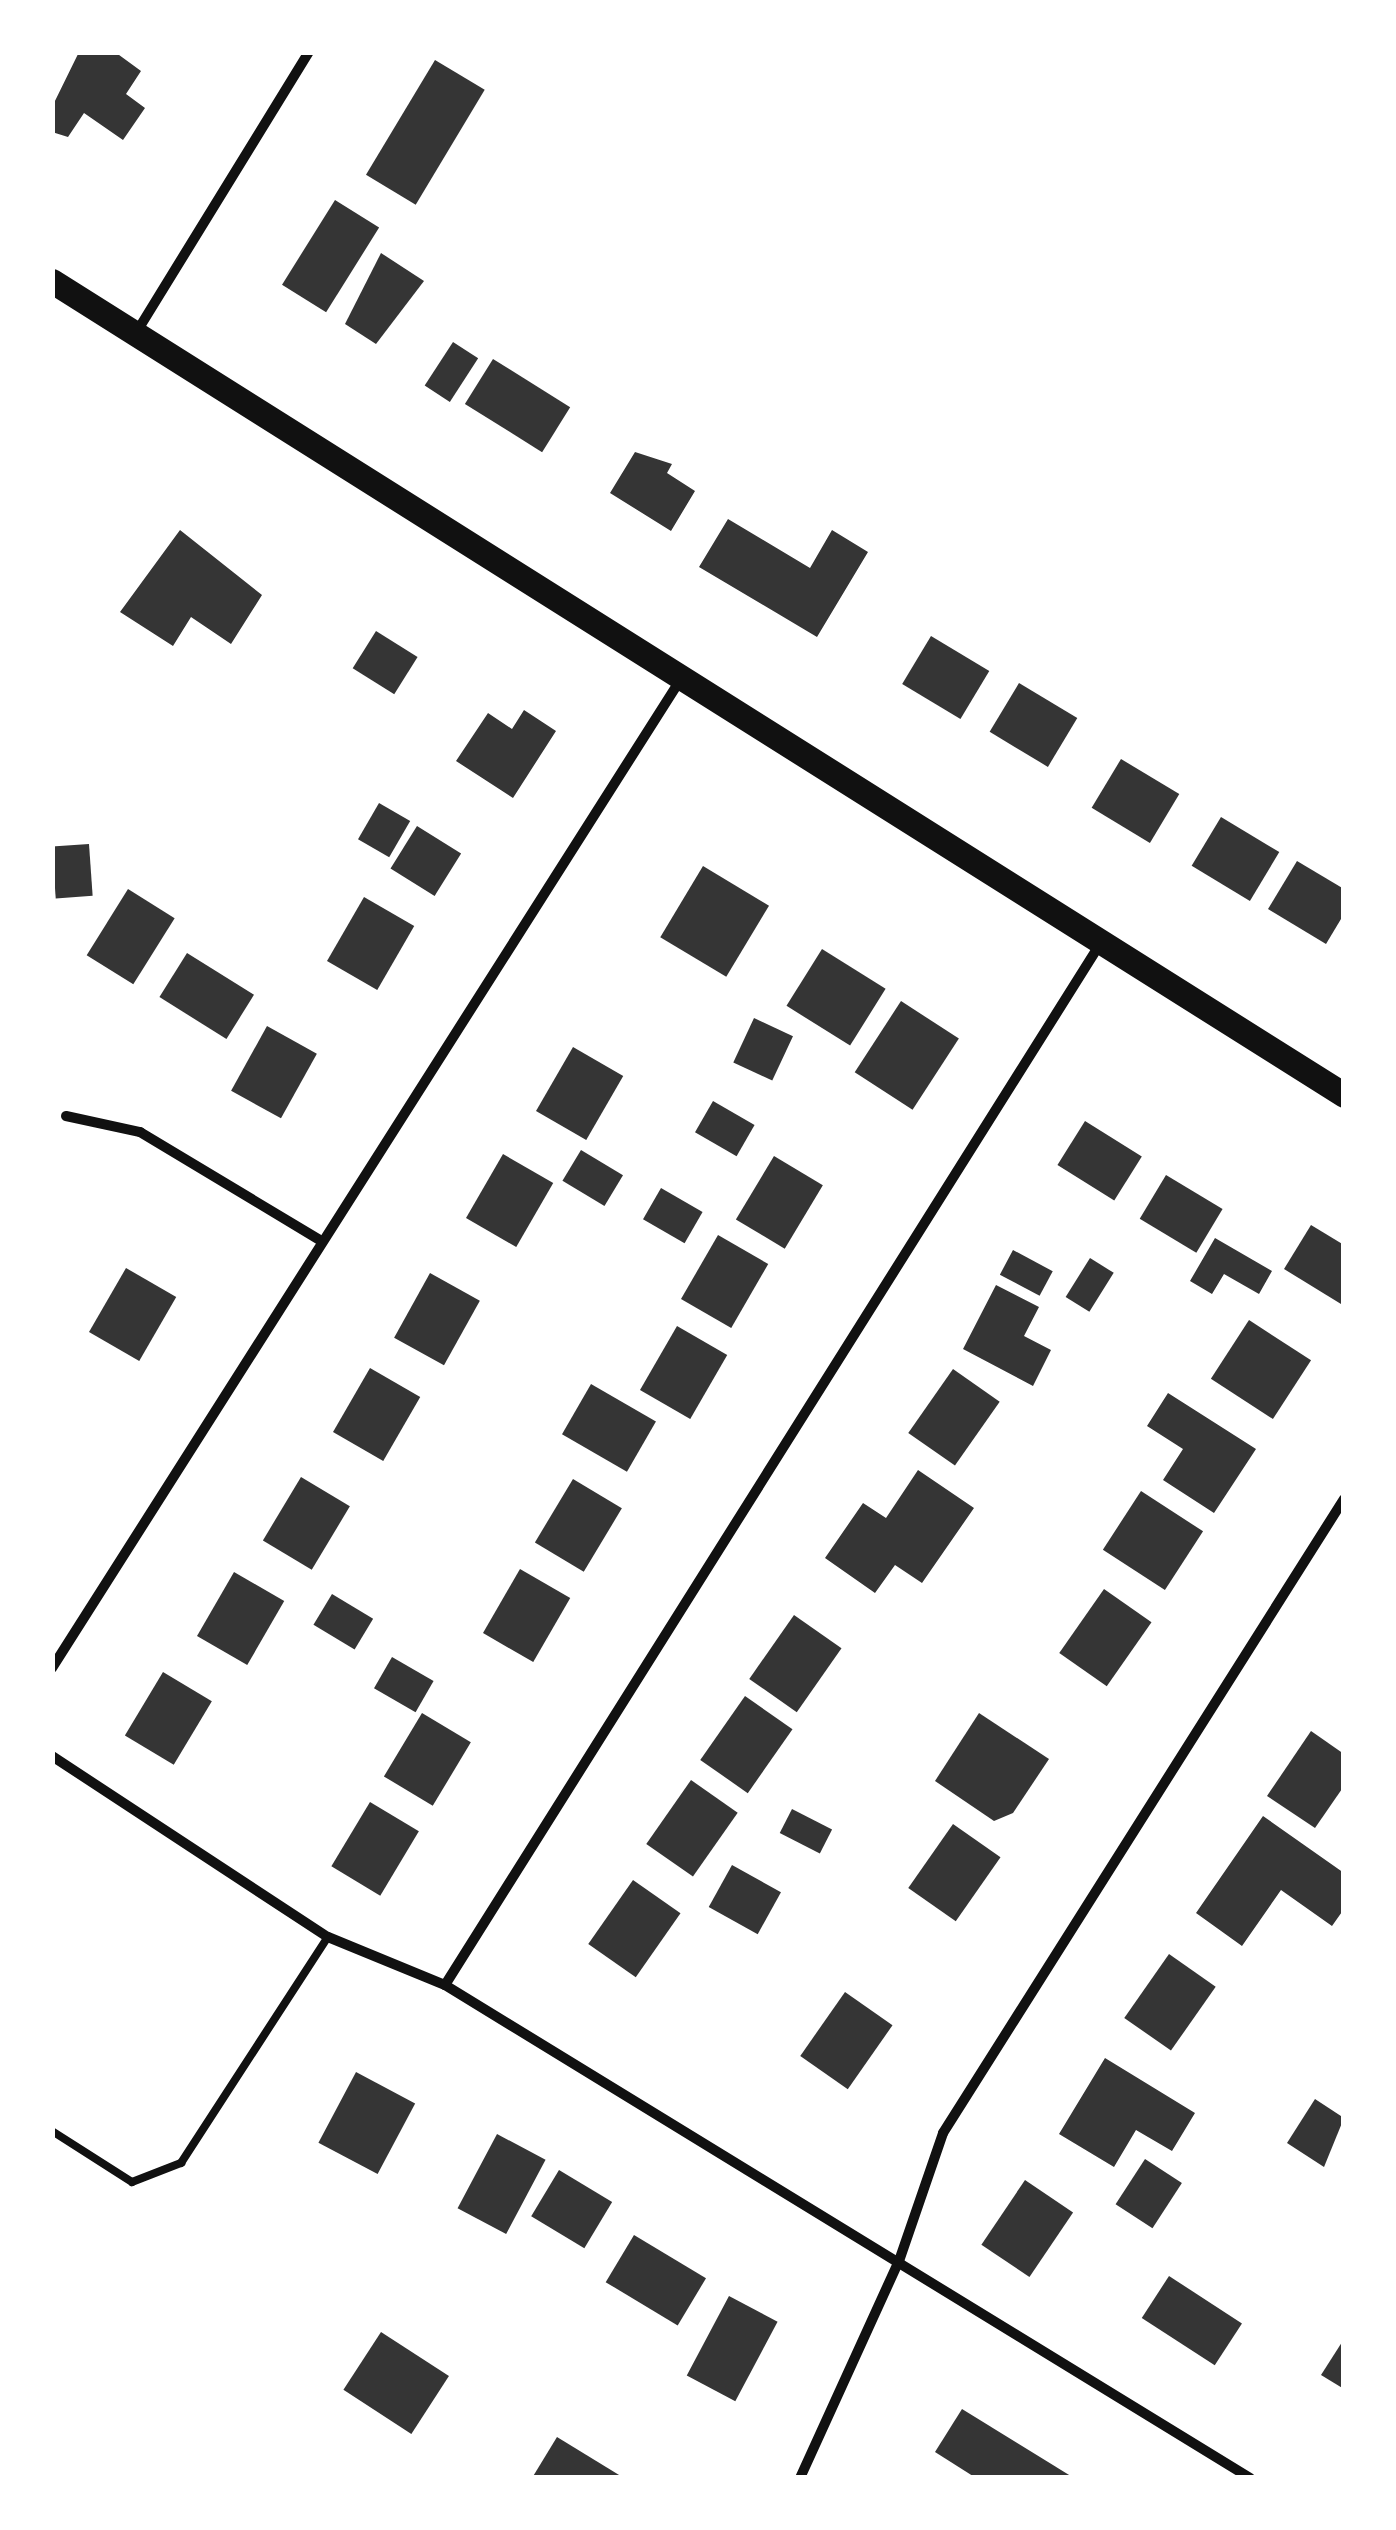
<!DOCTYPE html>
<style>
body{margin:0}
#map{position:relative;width:1396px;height:2530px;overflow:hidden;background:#fff;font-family:"Roboto Condensed",sans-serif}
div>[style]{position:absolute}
.building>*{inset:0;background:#353535;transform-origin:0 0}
.service>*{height:8px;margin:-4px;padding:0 4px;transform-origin:4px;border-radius:4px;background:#111}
.minor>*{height:10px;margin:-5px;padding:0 5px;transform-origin:5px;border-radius:5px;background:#111}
.primary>*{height:25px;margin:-12.5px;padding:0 12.5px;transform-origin:12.5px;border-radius:12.5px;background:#111}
span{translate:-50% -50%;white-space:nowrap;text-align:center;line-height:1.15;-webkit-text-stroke:8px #fff;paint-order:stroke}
.frame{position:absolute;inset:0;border:55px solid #fff;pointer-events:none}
</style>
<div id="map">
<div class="building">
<div style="clip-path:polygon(79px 52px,115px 52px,141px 71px,126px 94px,145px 108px,123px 140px,84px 113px,68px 137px,52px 132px,52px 107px)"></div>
<div style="left:435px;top:60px;width:58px;height:134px;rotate:31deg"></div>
<div style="left:335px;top:200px;width:52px;height:100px;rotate:32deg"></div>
<div style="clip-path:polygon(381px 253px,424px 281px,376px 344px,345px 324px)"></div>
<div style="left:453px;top:342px;width:30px;height:52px;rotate:33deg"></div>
<div style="left:493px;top:359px;width:91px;height:53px;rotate:32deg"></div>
<div style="clip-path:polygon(635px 452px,672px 464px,667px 473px,695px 491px,671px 531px,610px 493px)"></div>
<div style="clip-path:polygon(728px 519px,810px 568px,832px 530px,868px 552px,817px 637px,699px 567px)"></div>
<div style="clip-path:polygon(180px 530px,262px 595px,231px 644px,191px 617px,173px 646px,120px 612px)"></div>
<div style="left:376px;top:631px;width:49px;height:44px;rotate:32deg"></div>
<div style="left:931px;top:636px;width:68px;height:56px;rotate:31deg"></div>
<div style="left:1019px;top:683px;width:68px;height:57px;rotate:31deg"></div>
<div style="clip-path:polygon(524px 710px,556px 731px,513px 798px,456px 761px,488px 713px,512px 729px)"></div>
<div style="left:1121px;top:759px;width:68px;height:57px;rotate:31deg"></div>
<div style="left:379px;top:803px;width:36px;height:42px;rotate:30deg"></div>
<div style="left:1221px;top:817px;width:68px;height:57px;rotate:31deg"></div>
<div style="left:417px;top:826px;width:52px;height:50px;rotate:32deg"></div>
<div style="left:89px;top:844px;width:52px;height:37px;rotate:86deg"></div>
<div style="clip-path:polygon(1297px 861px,1344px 889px,1344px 914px,1326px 944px,1268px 909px)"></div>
<div style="left:703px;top:866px;width:77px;height:83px;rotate:31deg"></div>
<div style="left:128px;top:889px;width:55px;height:78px;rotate:32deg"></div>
<div style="left:364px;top:897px;width:58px;height:74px;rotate:30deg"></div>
<div style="left:822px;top:949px;width:75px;height:67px;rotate:32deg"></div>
<div style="left:187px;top:953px;width:79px;height:52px;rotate:32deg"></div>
<div style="left:901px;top:1001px;width:69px;height:85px;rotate:33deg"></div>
<div style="left:754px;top:1018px;width:43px;height:49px;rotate:25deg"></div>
<div style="left:267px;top:1026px;width:57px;height:74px;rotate:29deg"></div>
<div style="left:573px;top:1047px;width:58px;height:74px;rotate:30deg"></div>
<div style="left:713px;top:1101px;width:48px;height:36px;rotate:30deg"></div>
<div style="left:1085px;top:1121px;width:67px;height:52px;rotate:32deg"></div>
<div style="left:581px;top:1150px;width:49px;height:36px;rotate:31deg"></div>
<div style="left:503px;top:1154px;width:58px;height:74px;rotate:30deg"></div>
<div style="left:774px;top:1156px;width:57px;height:74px;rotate:31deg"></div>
<div style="left:1166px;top:1175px;width:66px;height:51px;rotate:31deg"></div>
<div style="left:661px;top:1188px;width:48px;height:36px;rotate:30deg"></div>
<div style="clip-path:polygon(1311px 1225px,1344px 1245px,1341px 1304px,1284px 1269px)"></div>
<div style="left:718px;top:1235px;width:58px;height:74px;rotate:30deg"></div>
<div style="clip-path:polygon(1215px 1238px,1272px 1271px,1259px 1294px,1224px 1274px,1212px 1294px,1190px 1281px)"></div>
<div style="left:1013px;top:1250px;width:45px;height:28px;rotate:28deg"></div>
<div style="left:1090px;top:1258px;width:28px;height:46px;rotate:32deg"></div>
<div style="left:126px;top:1268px;width:58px;height:74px;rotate:30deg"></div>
<div style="left:430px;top:1273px;width:57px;height:74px;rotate:29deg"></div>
<div style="clip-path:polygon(996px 1285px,1039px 1307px,1024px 1336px,1051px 1350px,1033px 1386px,963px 1349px)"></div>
<div style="left:1249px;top:1320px;width:74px;height:70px;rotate:33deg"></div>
<div style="left:677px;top:1326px;width:58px;height:74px;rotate:30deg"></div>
<div style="left:370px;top:1368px;width:58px;height:74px;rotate:30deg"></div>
<div style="left:953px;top:1369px;width:57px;height:78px;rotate:35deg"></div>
<div style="left:591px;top:1384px;width:75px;height:58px;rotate:30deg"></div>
<div style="clip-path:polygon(1168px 1393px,1256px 1449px,1214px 1513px,1163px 1480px,1183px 1449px,1147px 1426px)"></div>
<div style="clip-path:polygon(918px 1470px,974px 1508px,922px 1583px,895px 1565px,875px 1593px,825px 1558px,863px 1503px,886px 1518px)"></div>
<div style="left:301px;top:1477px;width:57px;height:74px;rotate:31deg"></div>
<div style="left:573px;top:1479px;width:57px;height:74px;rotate:31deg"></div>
<div style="left:1141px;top:1491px;width:74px;height:70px;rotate:33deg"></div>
<div style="left:520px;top:1569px;width:58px;height:74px;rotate:30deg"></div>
<div style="left:234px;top:1572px;width:58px;height:74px;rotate:30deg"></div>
<div style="left:1104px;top:1589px;width:58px;height:78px;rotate:35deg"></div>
<div style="left:332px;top:1594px;width:48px;height:36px;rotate:31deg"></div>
<div style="left:794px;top:1615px;width:58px;height:78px;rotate:35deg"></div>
<div style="left:392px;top:1657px;width:48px;height:36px;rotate:30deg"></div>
<div style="left:163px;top:1672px;width:57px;height:74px;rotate:31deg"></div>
<div style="left:745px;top:1696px;width:58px;height:78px;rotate:35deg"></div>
<div style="left:422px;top:1713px;width:57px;height:74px;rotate:31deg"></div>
<div style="clip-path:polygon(979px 1713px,1049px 1759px,1013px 1813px,994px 1821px,935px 1781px)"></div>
<div style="clip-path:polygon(1311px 1731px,1344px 1754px,1344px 1786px,1315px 1828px,1267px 1796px)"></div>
<div style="left:691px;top:1780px;width:57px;height:78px;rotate:35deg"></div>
<div style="left:370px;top:1802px;width:57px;height:75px;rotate:31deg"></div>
<div style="left:792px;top:1809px;width:45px;height:27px;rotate:27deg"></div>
<div style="clip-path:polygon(1263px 1816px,1344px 1873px,1344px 1909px,1332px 1926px,1281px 1890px,1242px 1946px,1196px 1913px)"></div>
<div style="left:953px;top:1824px;width:58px;height:78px;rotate:35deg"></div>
<div style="left:732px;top:1865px;width:56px;height:48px;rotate:29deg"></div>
<div style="left:633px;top:1880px;width:58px;height:78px;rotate:35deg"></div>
<div style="left:1169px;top:1954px;width:57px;height:78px;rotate:35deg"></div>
<div style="left:845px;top:1992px;width:58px;height:78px;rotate:35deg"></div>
<div style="clip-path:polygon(1105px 2058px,1195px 2113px,1172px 2151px,1136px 2130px,1114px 2167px,1059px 2134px)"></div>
<div style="left:356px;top:2072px;width:67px;height:80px;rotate:28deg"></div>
<div style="clip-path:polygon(1315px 2099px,1344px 2118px,1324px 2167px,1287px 2143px)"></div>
<div style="left:497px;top:2134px;width:55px;height:84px;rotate:28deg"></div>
<div style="left:1145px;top:2159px;width:44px;height:54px;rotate:33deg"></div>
<div style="left:559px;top:2170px;width:62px;height:54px;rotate:31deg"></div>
<div style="left:1025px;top:2180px;width:58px;height:78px;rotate:34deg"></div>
<div style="left:634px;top:2235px;width:84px;height:55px;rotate:31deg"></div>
<div style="left:1169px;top:2276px;width:87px;height:50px;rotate:33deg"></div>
<div style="left:729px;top:2296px;width:55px;height:90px;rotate:28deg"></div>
<div style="left:381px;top:2332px;width:81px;height:69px;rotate:33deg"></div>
<div style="clip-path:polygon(1344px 2339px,1344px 2389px,1321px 2375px)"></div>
<div style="clip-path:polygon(962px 2409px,1074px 2478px,976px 2478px,935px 2452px)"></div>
<div style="clip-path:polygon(557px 2437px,624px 2478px,532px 2478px)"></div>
</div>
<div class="service">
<div style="left:52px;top:2131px;width:95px;rotate:32.5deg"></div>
<div style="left:132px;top:2182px;width:53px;rotate:-21.2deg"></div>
<div style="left:181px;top:2163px;width:270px;rotate:-57deg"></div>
</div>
<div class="minor">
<div style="left:136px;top:333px;width:330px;rotate:-58.4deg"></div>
<div style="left:66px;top:1116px;width:76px;rotate:12.2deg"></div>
<div style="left:140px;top:1132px;width:208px;rotate:31deg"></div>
<div style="left:52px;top:1668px;width:1168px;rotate:-57.55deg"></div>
<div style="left:52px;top:1756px;width:330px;rotate:33.3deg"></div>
<div style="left:328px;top:1937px;width:126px;rotate:22.3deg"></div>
<div style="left:445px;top:1985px;width:944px;rotate:31.48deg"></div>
<div style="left:445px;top:1985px;width:1230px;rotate:-57.82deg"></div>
<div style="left:800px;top:2478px;width:239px;rotate:-65.5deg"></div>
<div style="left:899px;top:2261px;width:135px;rotate:-71deg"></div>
<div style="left:943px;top:2133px;width:750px;rotate:-57.69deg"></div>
</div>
<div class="primary">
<div style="left:52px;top:281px;width:1527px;rotate:32.21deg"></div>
</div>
<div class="frame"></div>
</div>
